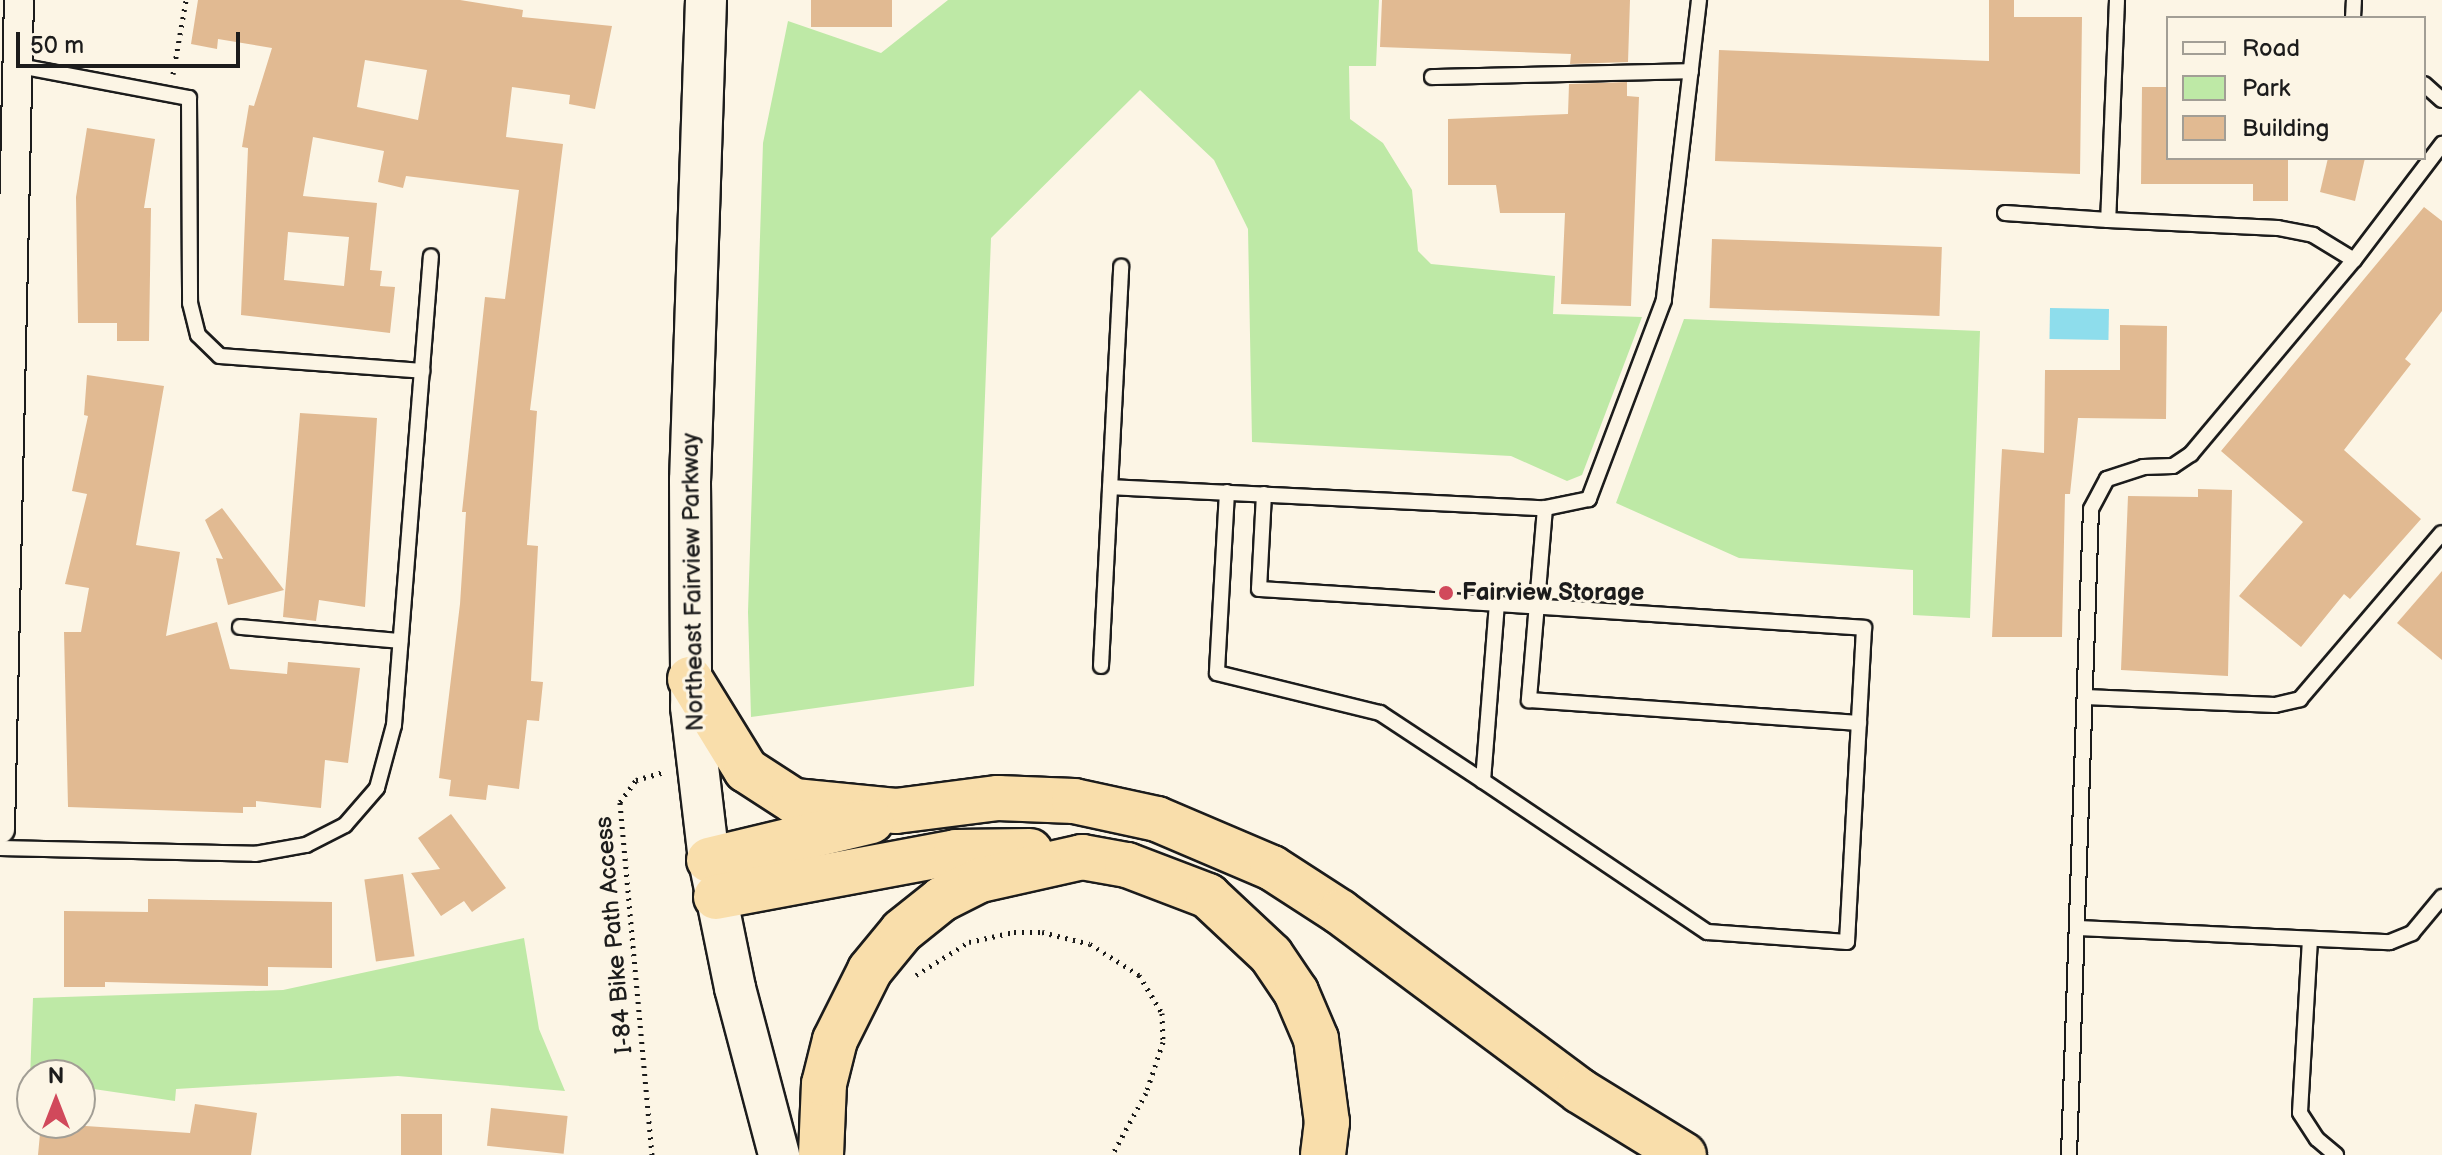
<!DOCTYPE html>
<style>
body{margin:0}
#map{position:relative;width:2442px;height:1155px;overflow:hidden;background:#fcf5e5;font-family:"Balsamiq Sans",sans-serif}
div>[style]{position:absolute}
.green>*{inset:0;background:#bee9a6}
.water>*{inset:0;background:#8eddec;transform-origin:0 0}
.building>*{inset:0;background:#e1ba92;transform-origin:0 0}
.path>*{height:5px;margin-top:-2.5px;transform-origin:0;background:repeating-linear-gradient(90deg,#1c1c1c 0 2px,transparent 0 8px)}
.roads{filter:drop-shadow(2px 0 #1c1c1c) drop-shadow(-2px 0 #1c1c1c) drop-shadow(0 2px #1c1c1c) drop-shadow(0 -2px #1c1c1c)}
.service>*{height:14px;margin:-7px;padding:0 7px;transform-origin:7px;border-radius:7px;background:#fcf5e5}
.minor>*{height:28px;margin:-14px;padding:0 14px;transform-origin:14px;border-radius:14px;background:#fcf5e5}
.secondary>*{height:40px;margin:-20px;padding:0 20px;transform-origin:20px;border-radius:20px;background:#fcf5e5}
.motorway>*{height:44px;margin:-22px;padding:0 22px;transform-origin:22px;border-radius:22px;background:#f9deab}
.dots>*{width:22px;height:22px;translate:-50% -50%;box-sizing:border-box;border:4px solid #fcf5e5;border-radius:50%}
span{translate:-50% -50%;white-space:nowrap;text-align:center;line-height:1.15;-webkit-text-stroke:6px #fcf5e5;paint-order:stroke}
.street-label{font-size:24px;color:#1c1c1c}
.poi-label{font-size:24px;color:#1c1c1c;font-weight:700}
.left{translate:0 -50%;text-align:left}
.legend{position:absolute;left:2166px;top:16px;width:260px;height:144px;box-sizing:border-box;background:#fcf5e5;border:2px solid #a29e95;margin:0;padding:10px 14px;list-style:none;font-size:24px;color:#1c1c1c}
.legend li{display:flex;align-items:center;gap:16px;height:40px}
.legend b{width:40px;border:2px solid #a29e95}
.north{position:absolute;left:16px;top:1059px;width:80px;height:80px;box-sizing:border-box;background:#fcf5e5;border:2px solid #a29e95;border-radius:50%;rotate:0deg;font-size:22px;font-weight:700;line-height:32px;text-align:center;color:#1c1c1c}
.north::after{content:'';display:block;margin:auto;width:28px;height:36px;background:#d1495b;clip-path:polygon(50% 0,100% 100%,50% 72%,0 100%)}
.scale{position:absolute;left:16px;top:32px;width:224px;height:36px;box-sizing:border-box;border:4px solid #1c1c1c;border-top:0;padding-left:10px;font-size:24px;line-height:28px;white-space:nowrap;color:#1c1c1c;-webkit-text-stroke:6px #fcf5e5;paint-order:stroke}
</style>
<div id="map">
<div class="green">
<div style="clip-path:polygon(948px 0,1379px 0,1376px 66px,1349px 66px,1350px 119px,1383px 143px,1412px 190px,1418px 251px,1431px 264px,1555px 276px,1553px 314px,1642px 317px,1582px 475px,1567px 481px,1511px 456px,1252px 442px,1248px 229px,1214px 160px,1140px 90px,991px 238px,974px 686px,751px 717px,748px 612px,763px 143px,788px 21px,881px 53px)"></div>
<div style="clip-path:polygon(1684px 319px,1980px 331px,1970px 618px,1913px 615px,1913px 570px,1739px 558px,1616px 503px)"></div>
<div style="clip-path:polygon(524px 938px,539px 1029px,565px 1091px,398px 1076px,176px 1089px,175px 1101px,80px 1087px,80px 1075px,32px 1075px,30px 1079px,33px 998px,283px 990px)"></div>
</div>
<div class="water">
<div style="left:2050px;top:308px;width:59px;height:31px;rotate:1deg"></div>
</div>
<div class="building">
<div style="clip-path:polygon(evenodd,198px 0,460px 0,523px 10px,522px 17px,612px 26px,595px 109px,569px 104px,570px 95px,512px 87px,506px 137px,563px 144px,530px 410px,537px 411px,527px 545px,538px 546px,531px 681px,543px 682px,539px 721px,527px 720px,519px 789px,488px 785px,486px 800px,449px 796px,451px 780px,439px 778px,460px 604px,466px 512px,462px 512px,485px 297px,505px 299px,519px 190px,406px 176px,403px 188px,378px 182px,384px 151px,313px 137px,303px 196px,377px 203px,370px 270px,382px 271px,380px 286px,395px 287px,390px 333px,241px 315px,248px 148px,242px 147px,249px 105px,254px 106px,272px 48px,218px 39px,217px 49px,191px 44px,198px 0,365px 60px,427px 70px,418px 120px,357px 107px,365px 60px,198px 0,288px 232px,349px 237px,344px 286px,284px 280px,288px 232px)"></div>
<div style="left:811px;top:0;width:81px;height:27px"></div>
<div style="clip-path:polygon(1382px 0,1630px 0,1628px 62px,1570px 64px,1571px 54px,1380px 47px)"></div>
<div style="clip-path:polygon(1989px 0,2014px 0,2014px 17px,2082px 17px,2080px 174px,1715px 161px,1719px 50px,1989px 61px)"></div>
<div style="clip-path:polygon(1627px 82px,1627px 96px,1639px 97px,1631px 306px,1561px 304px,1565px 213px,1500px 213px,1496px 185px,1448px 185px,1448px 119px,1568px 114px,1569px 84px)"></div>
<div style="clip-path:polygon(2142px 87px,2168px 87px,2168px 158px,2288px 158px,2288px 201px,2253px 201px,2253px 184px,2141px 184px)"></div>
<div style="clip-path:polygon(87px 128px,155px 139px,144px 208px,151px 208px,149px 341px,117px 341px,117px 323px,78px 323px,76px 197px)"></div>
<div style="clip-path:polygon(2328px 158px,2365px 158px,2355px 201px,2320px 192px)"></div>
<div style="clip-path:polygon(2424px 207px,2442px 221px,2442px 311px,2405px 359px,2411px 364px,2344px 450px,2421px 519px,2350px 599px,2344px 594px,2301px 647px,2239px 596px,2303px 522px,2221px 451px)"></div>
<div style="left:1712px;top:239px;width:230px;height:69px;rotate:2deg"></div>
<div style="clip-path:polygon(2120px 325px,2167px 326px,2166px 419px,2078px 418px,2070px 494px,2065px 494px,2062px 637px,1992px 637px,2002px 449px,2044px 453px,2045px 370px,2120px 370px)"></div>
<div style="clip-path:polygon(87px 375px,164px 386px,136px 545px,180px 552px,166px 636px,217px 622px,230px 669px,287px 674px,288px 662px,360px 668px,348px 763px,325px 760px,321px 808px,256px 801px,256px 807px,243px 807px,243px 813px,68px 807px,64px 632px,81px 632px,89px 588px,65px 584px,87px 494px,72px 491px,88px 416px,84px 415px)"></div>
<div style="clip-path:polygon(300px 413px,377px 418px,365px 607px,319px 600px,316px 621px,283px 617px)"></div>
<div style="clip-path:polygon(2198px 489px,2232px 490px,2228px 676px,2121px 670px,2128px 496px,2198px 497px)"></div>
<div style="clip-path:polygon(222px 508px,284px 590px,228px 605px,216px 558px,223px 559px,205px 520px)"></div>
<div style="clip-path:polygon(2442px 571px,2442px 660px,2397px 623px)"></div>
<div style="clip-path:polygon(451px 814px,506px 888px,472px 912px,464px 901px,441px 916px,411px 873px,440px 869px,418px 838px)"></div>
<div style="left:403px;top:874px;width:83px;height:39px;rotate:82deg"></div>
<div style="clip-path:polygon(148px 899px,332px 902px,332px 968px,268px 967px,268px 986px,105px 982px,105px 987px,64px 987px,64px 911px,148px 912px)"></div>
<div style="clip-path:polygon(195px 1104px,257px 1113px,251px 1155px,38px 1155px,41px 1123px,190px 1133px)"></div>
<div style="left:491px;top:1108px;width:77px;height:38px;rotate:6deg"></div>
<div style="left:401px;top:1114px;width:41px;height:41px"></div>
</div>
<div class="path">
<div style="left:173px;top:74px;width:75px;rotate:-80deg"></div>
<div style="left:916px;top:975px;width:62px;rotate:-31.9deg"></div>
<div style="left:969px;top:942px;width:46px;rotate:-12.5deg"></div>
<div style="left:1014px;top:932px;width:28px"></div>
<div style="left:1042px;top:932px;width:49px;rotate:14deg"></div>
<div style="left:1090px;top:944px;width:58px;rotate:32.3deg"></div>
<div style="left:1139px;top:975px;width:44px;rotate:58.8deg"></div>
<div style="left:1162px;top:1013px;width:29px;rotate:88deg"></div>
<div style="left:1163px;top:1042px;width:54px;rotate:108.4deg"></div>
<div style="left:1146px;top:1093px;width:71px;rotate:118.7deg"></div>
<div style="left:652px;top:1155px;width:354px;rotate:-95.2deg"></div>
<div style="left:620px;top:802px;width:27px;rotate:-54deg"></div>
<div style="left:636px;top:780px;width:29px;rotate:-16deg"></div>
</div>
<div class="roads">
<div class="service">
<div style="left:1699px;top:0;width:302px;rotate:96.7deg"></div>
<div style="left:1664px;top:300px;width:213px;rotate:110.7deg"></div>
<div style="left:1589px;top:499px;width:45px;rotate:168.4deg"></div>
<div style="left:1545px;top:508px;width:193px;rotate:94.8deg"></div>
<div style="left:1529px;top:700px;width:331px;rotate:4deg"></div>
<div style="left:2117px;top:0;width:220px;rotate:92.3deg"></div>
<div style="left:2108px;top:220px;width:170px;rotate:2.7deg"></div>
<div style="left:2278px;top:228px;width:36px;rotate:11deg"></div>
<div style="left:2313px;top:235px;width:48px;rotate:31.4deg"></div>
<div style="left:2354px;top:260px;width:146px;rotate:-52.8deg"></div>
<div style="left:2353px;top:18px;width:18px;rotate:-87deg"></div>
<div style="left:19px;top:66px;width:173px;rotate:10.7deg"></div>
<div style="left:189px;top:98px;width:205px;rotate:89.7deg"></div>
<div style="left:190px;top:303px;width:33px;rotate:76deg"></div>
<div style="left:198px;top:335px;width:30px;rotate:44deg"></div>
<div style="left:220px;top:356px;width:203px;rotate:4.2deg"></div>
<div style="left:1432px;top:77px;width:259px;rotate:-1.3deg"></div>
<div style="left:2424px;top:84px;width:24px;rotate:42deg"></div>
<div style="left:2005px;top:213px;width:103px;rotate:3.9deg"></div>
<div style="left:1110px;top:487px;width:436px;rotate:2.8deg"></div>
<div style="left:1227px;top:492px;width:181px;rotate:93.2deg"></div>
<div style="left:1217px;top:673px;width:168px;rotate:13.8deg"></div>
<div style="left:1380px;top:713px;width:123px;rotate:33.4deg"></div>
<div style="left:1264px;top:494px;width:95px;rotate:93deg"></div>
<div style="left:1259px;top:589px;width:238px;rotate:3.6deg"></div>
<div style="left:1497px;top:604px;width:368px;rotate:3.7deg"></div>
<div style="left:1864px;top:628px;width:314px;rotate:93.1deg"></div>
<div style="left:1847px;top:942px;width:140px;rotate:-175.9deg"></div>
<div style="left:1707px;top:932px;width:270px;rotate:-146deg"></div>
<div style="left:1483px;top:781px;width:178px;rotate:-85.5deg"></div>
<div style="left:240px;top:627px;width:161px;rotate:5deg"></div>
<div style="left:1101px;top:666px;width:400px;rotate:-87.1deg"></div>
<div style="left:2085px;top:697px;width:190px;rotate:2.4deg"></div>
<div style="left:2275px;top:705px;width:26px;rotate:-13deg"></div>
<div style="left:2300px;top:699px;width:218px;rotate:-49.5deg"></div>
<div style="left:0;top:848px;width:255px;rotate:1.3deg"></div>
<div style="left:255px;top:854px;width:52px;rotate:-10deg"></div>
<div style="left:306px;top:845px;width:44px;rotate:-27.1deg"></div>
<div style="left:345px;top:825px;width:49px;rotate:-49.1deg"></div>
<div style="left:377px;top:788px;width:65px;rotate:-74.9deg"></div>
<div style="left:394px;top:725px;width:470px;rotate:-85.5deg"></div>
<div style="left:2078px;top:928px;width:312px;rotate:2.6deg"></div>
<div style="left:2390px;top:942px;width:24px;rotate:-22deg"></div>
<div style="left:2412px;top:933px;width:47px;rotate:-50.2deg"></div>
<div style="left:2310px;top:939px;width:174px;rotate:93.3deg"></div>
<div style="left:2300px;top:1113px;width:31px;rotate:57deg"></div>
<div style="left:2317px;top:1139px;width:25px;rotate:40deg"></div>
<div style="left:2069px;top:1155px;width:646px;rotate:-88.05deg"></div>
<div style="left:2091px;top:509px;width:34px;rotate:-62deg"></div>
<div style="left:2107px;top:479px;width:38px;rotate:-18deg"></div>
<div style="left:2143px;top:467px;width:30px;rotate:-2deg"></div>
<div style="left:2173px;top:466px;width:22px;rotate:-34deg"></div>
<div style="left:2191px;top:454px;width:253px;rotate:-50deg"></div>
</div>
<div class="minor">
<div style="left:0;top:829px;width:829px;rotate:-88.69deg"></div>
</div>
<div class="secondary">
<div style="left:706px;top:0;width:480px;rotate:91.9deg"></div>
<div style="left:690px;top:480px;width:227px;rotate:89.7deg"></div>
<div style="left:691px;top:707px;width:154px;rotate:83.3deg"></div>
<div style="left:709px;top:860px;width:131px;rotate:78.5deg"></div>
<div style="left:735px;top:988px;width:173px;rotate:75.2deg"></div>
</div>
<div class="motorway">
<div style="left:690px;top:679px;width:107px;rotate:58.4deg"></div>
<div style="left:746px;top:770px;width:57px;rotate:32.9deg"></div>
<div style="left:794px;top:801px;width:102px;rotate:5.6deg"></div>
<div style="left:896px;top:811px;width:103px;rotate:-7.3deg"></div>
<div style="left:998px;top:798px;width:76px;rotate:2.3deg"></div>
<div style="left:1074px;top:801px;width:85px;rotate:12.2deg"></div>
<div style="left:1157px;top:819px;width:125px;rotate:23.1deg"></div>
<div style="left:1272px;top:868px;width:81px;rotate:32.9deg"></div>
<div style="left:1340px;top:912px;width:299px;rotate:36.7deg"></div>
<div style="left:1580px;top:1091px;width:122px;rotate:31.6deg"></div>
<div style="left:709px;top:860px;width:167px;rotate:-13.5deg"></div>
<div style="left:716px;top:897px;width:244px;rotate:-10.6deg"></div>
<div style="left:956px;top:852px;width:74px;rotate:-0.8deg"></div>
<div style="left:821px;top:1155px;width:71px;rotate:-87.6deg"></div>
<div style="left:824px;top:1084px;width:45px;rotate:-76deg"></div>
<div style="left:835px;top:1040px;width:78px;rotate:-63.4deg"></div>
<div style="left:870px;top:970px;width:50px;rotate:-50.6deg"></div>
<div style="left:902px;top:931px;width:51px;rotate:-38.7deg"></div>
<div style="left:942px;top:899px;width:42px;rotate:-26.6deg"></div>
<div style="left:980px;top:880px;width:105px;rotate:-12.7deg"></div>
<div style="left:1082px;top:857px;width:46px;rotate:10.1deg"></div>
<div style="left:1127px;top:865px;width:87px;rotate:20.9deg"></div>
<div style="left:1208px;top:896px;width:86px;rotate:43.1deg"></div>
<div style="left:1271px;top:955px;width:45px;rotate:56deg"></div>
<div style="left:1296px;top:992px;width:51px;rotate:66.9deg"></div>
<div style="left:1316px;top:1039px;width:84px;rotate:82.5deg"></div>
<div style="left:1327px;top:1122px;width:33px;rotate:97deg"></div>
</div>
</div>
<div class="dots">
<div style="left:1446px;top:593px;background:#d1495b"></div>
</div>
<div class="street-label">
<span style="left:693px;top:582px;rotate:-91deg">Northeast Fairview Parkway</span>
<span style="left:614px;top:935px;rotate:-95deg">I-84 Bike Path Access</span>
</div>
<div class="poi-label">
<span class="left" style="left:1462px;top:593px">Fairview Storage</span>
</div>
<ul class="legend">
<li><b style="height:10px;background:#fcf5e5"></b>Road</li>
<li><b style="height:22px;background:#bee9a6"></b>Park</li>
<li><b style="height:22px;background:#e1ba92"></b>Building</li>
</ul>
<div class="north">N</div>
<div class="scale">50 m</div>
</div>
